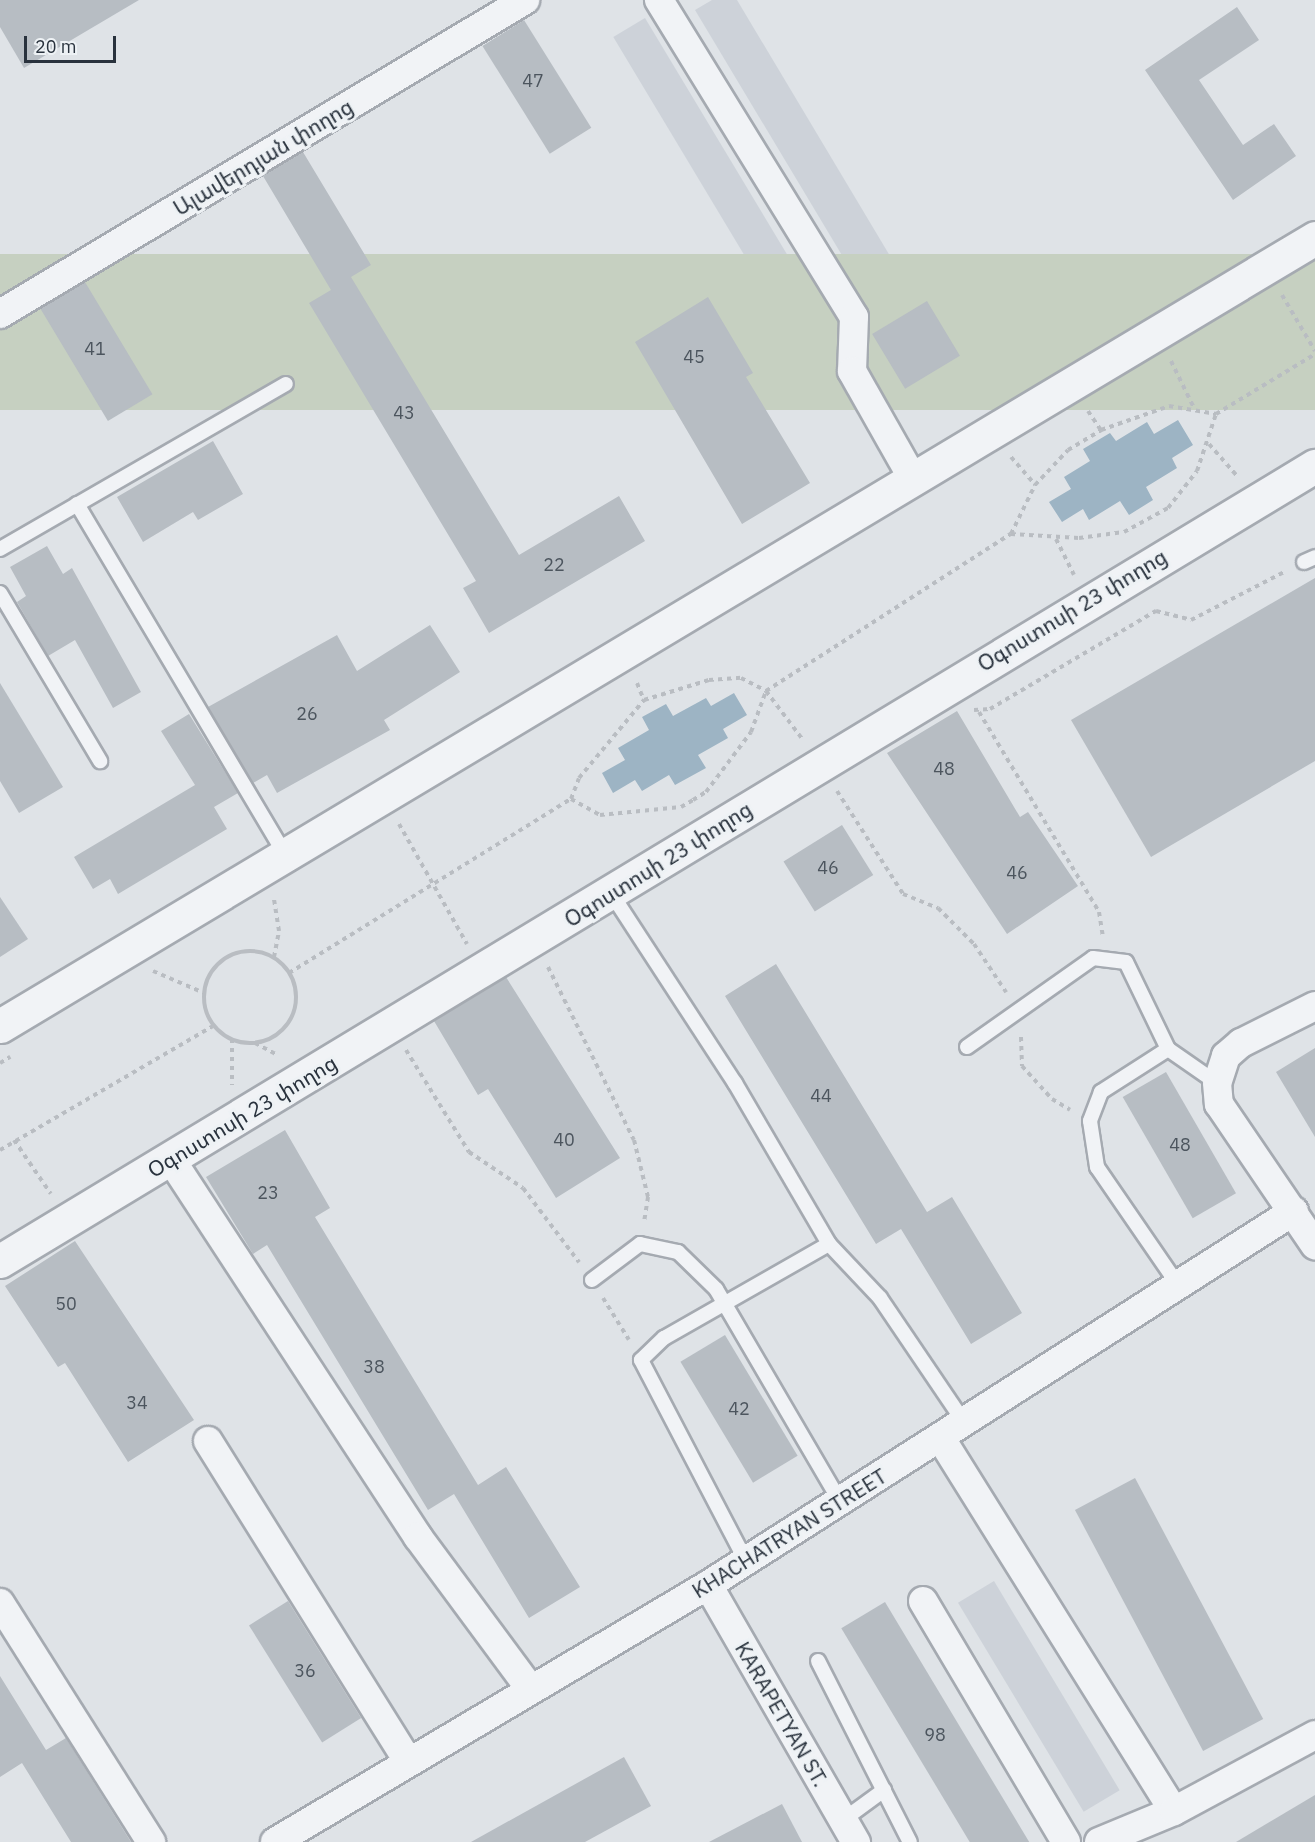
<!DOCTYPE html>
<meta charset="utf-8">
<style>
body{margin:0}
#map{position:relative;width:1315px;height:1842px;overflow:hidden;background:#dfe3e7;font-family:"IBM Plex Sans","Noto Sans Armenian",sans-serif}
div>[style]{position:absolute}
.built>*{inset:0;background:#cdd2d9;transform-origin:0 0}
.green>*{inset:0;background:#c6d0c1;transform-origin:0 0}
.water>*{inset:0;background:#9db4c4}
.building>*{inset:0;background:#b7bdc3;transform-origin:0 0}
.path>*{height:4px;margin-top:-2px;transform-origin:0;background:repeating-linear-gradient(90deg,#b9bdc2 0 4.5px,transparent 0 9px)}
.path>.ring{margin:-2px;padding:0;box-sizing:content-box;background:none;border:4px solid #b9bdc2;border-radius:50%}
.roads{filter:drop-shadow(2px 0 #a5aab1) drop-shadow(-2px 0 #a5aab1) drop-shadow(0 2px #a5aab1) drop-shadow(0 -2px #a5aab1)}
.service>*{height:14px;margin:-7px;padding:0 7px;transform-origin:7px;border-radius:7px;background:#f1f3f6}
.minor>*{height:28px;margin:-14px;padding:0 14px;transform-origin:14px;border-radius:14px;background:#f1f3f6}
.tertiary>*{height:33px;margin:-16.5px;padding:0 16.5px;transform-origin:16.5px;border-radius:16.5px;background:#f1f3f6}
span{translate:-50% -50%;white-space:nowrap;text-align:center;line-height:1.15;-webkit-text-stroke:6px #eef2f5;paint-order:stroke}
.number-label{font-size:18px;color:#4c555e}
.number-label span{-webkit-text-stroke-width:0}
.street-label{font-size:21px;color:#29323d}
.scale{position:absolute;left:24px;top:36px;width:92px;height:27px;box-sizing:border-box;border:3px solid #29323d;border-top:0;padding-left:8px;font-size:18px;line-height:21px;white-space:nowrap;color:#29323d;-webkit-text-stroke:4px #eef2f5;paint-order:stroke}
</style>
<div id="map">
<div class="built">
<div style="clip-path:polygon(712px 0,737px 0,902px 276px,867px 297px,695px 10px)"></div>
<div style="left:645px;top:18px;width:354px;height:37px;rotate:59deg"></div>
<div style="left:994px;top:1581px;width:244px;height:42px;rotate:59deg"></div>
</div>
<div class="green">
<div style="left:1315px;top:254px;width:156px;height:1537px;rotate:90deg"></div>
</div>
<div class="water">
<div style="clip-path:polygon(1178px 420px,1193px 445px,1172px 458px,1177px 468px,1146px 487px,1153px 500px,1129px 515px,1120px 501px,1089px 520px,1083px 509px,1062px 522px,1049px 502px,1071px 489px,1064px 477px,1090px 461px,1083px 449px,1110px 433px,1116px 441px,1147px 422px,1154px 434px)"></div>
<div style="clip-path:polygon(734px 693px,747px 715px,723px 729px,728px 738px,698px 755px,706px 768px,675px 785px,669px 775px,642px 791px,635px 780px,613px 793px,602px 773px,625px 760px,618px 748px,649px 730px,642px 717px,666px 704px,673px 716px,706px 698px,711px 706px)"></div>
</div>
<div class="building">
<div style="clip-path:polygon(0 0,139px 0,24px 68px,0 27px)"></div>
<div style="clip-path:polygon(1237px 7px,1259px 40px,1199px 80px,1243px 145px,1274px 124px,1296px 156px,1233px 200px,1145px 70px)"></div>
<div style="left:524px;top:20px;width:127px;height:49px;rotate:58deg"></div>
<div style="clip-path:polygon(303px 152px,371px 265px,351px 277px,519px 555px,619px 496px,645px 541px,489px 633px,463px 588px,476px 581px,309px 303px,331px 290px,263px 176px)"></div>
<div style="left:85px;top:282px;width:131px;height:52px;rotate:59deg"></div>
<div style="clip-path:polygon(708px 297px,753px 373px,746px 377px,810px 483px,742px 524px,635px 342px)"></div>
<div style="left:927px;top:301px;width:64px;height:64px;rotate:59deg"></div>
<div style="clip-path:polygon(213px 441px,243px 494px,198px 520px,193px 512px,143px 542px,117px 497px)"></div>
<div style="clip-path:polygon(47px 546px,63px 574px,72px 568px,141px 692px,113px 708px,75px 640px,48px 656px,17px 602px,26px 596px,10px 567px)"></div>
<div style="clip-path:polygon(1315px 578px,1315px 761px,1151px 857px,1071px 720px)"></div>
<div style="clip-path:polygon(430px 625px,460px 672px,384px 720px,390px 730px,277px 793px,267px 775px,253px 783px,208px 707px,337px 635px,357px 671px)"></div>
<div style="clip-path:polygon(0 683px,63px 787px,19px 813px,0 781px)"></div>
<div style="clip-path:polygon(957px 711px,1020px 817px,1028px 812px,1078px 886px,1007px 934px,887px 753px)"></div>
<div style="clip-path:polygon(189px 714px,238px 793px,214px 807px,227px 829px,118px 894px,110px 879px,93px 889px,74px 857px,195px 785px,161px 731px)"></div>
<div style="left:842px;top:825px;width:59px;height:69px;rotate:58deg"></div>
<div style="clip-path:polygon(0 897px,28px 939px,0 957px)"></div>
<div style="clip-path:polygon(776px 964px,927px 1212px,952px 1197px,1022px 1313px,971px 1344px,901px 1229px,876px 1244px,725px 996px)"></div>
<div style="clip-path:polygon(506px 977px,620px 1158px,556px 1198px,488px 1089px,478px 1095px,434px 1021px)"></div>
<div style="clip-path:polygon(1315px 1048px,1315px 1137px,1276px 1072px)"></div>
<div style="left:1166px;top:1072px;width:140px;height:50px;rotate:60deg"></div>
<div style="clip-path:polygon(285px 1130px,330px 1208px,315px 1217px,478px 1485px,506px 1467px,580px 1587px,529px 1618px,454px 1494px,428px 1510px,267px 1245px,253px 1254px,206px 1177px)"></div>
<div style="clip-path:polygon(75px 1241px,194px 1420px,128px 1462px,65px 1363px,58px 1367px,5px 1286px)"></div>
<div style="left:725px;top:1335px;width:141px;height:52px;rotate:59deg"></div>
<div style="left:1135px;top:1478px;width:273px;height:68px;rotate:62deg"></div>
<div style="left:288px;top:1601px;width:138px;height:46px;rotate:58deg"></div>
<div style="left:885px;top:1602px;width:280px;height:51px;rotate:59deg"></div>
<div style="clip-path:polygon(0 1676px,46px 1750px,66px 1738px,131px 1842px,71px 1842px,22px 1763px,0 1777px)"></div>
<div style="clip-path:polygon(624px 1757px,651px 1806px,585px 1842px,471px 1842px)"></div>
<div style="clip-path:polygon(1315px 1795px,1315px 1842px,1236px 1842px)"></div>
<div style="clip-path:polygon(782px 1804px,802px 1842px,709px 1842px)"></div>
</div>
<div class="path">
<div style="left:1282px;top:295px;width:65px;rotate:59.5deg"></div>
<div style="left:1171px;top:361px;width:50px;rotate:63.9deg"></div>
<div style="left:1088px;top:411px;width:23px;rotate:56deg"></div>
<div style="left:1209px;top:444px;width:44px;rotate:48.7deg"></div>
<div style="left:1011px;top:457px;width:37px;rotate:49deg"></div>
<div style="left:1011px;top:534px;width:55px;rotate:-63.9deg"></div>
<div style="left:1035px;top:485px;width:48px;rotate:-46.7deg"></div>
<div style="left:1068px;top:450px;width:39px;rotate:-31deg"></div>
<div style="left:1101px;top:430px;width:72px;rotate:-19.4deg"></div>
<div style="left:1169px;top:406px;width:48px;rotate:9.7deg"></div>
<div style="left:1056px;top:539px;width:40px;rotate:63.4deg"></div>
<div style="left:637px;top:683px;width:18px;rotate:68deg"></div>
<div style="left:974px;top:710px;width:16px;rotate:-4deg"></div>
<div style="left:990px;top:709px;width:193px;rotate:-30.6deg"></div>
<div style="left:1156px;top:611px;width:36px;rotate:14deg"></div>
<div style="left:1191px;top:620px;width:107px;rotate:-27.3deg"></div>
<div style="left:979px;top:712px;width:233px;rotate:59deg"></div>
<div style="left:1099px;top:912px;width:26px;rotate:81deg"></div>
<div style="left:837px;top:791px;width:122px;rotate:57.3deg"></div>
<div style="left:903px;top:894px;width:38px;rotate:22deg"></div>
<div style="left:938px;top:908px;width:51px;rotate:45deg"></div>
<div style="left:974px;top:944px;width:58px;rotate:56.3deg"></div>
<div style="left:571px;top:799px;width:22px;rotate:-69deg"></div>
<div style="left:579px;top:778px;width:102px;rotate:-50.2deg"></div>
<div style="left:644px;top:700px;width:68px;rotate:-17.1deg"></div>
<div style="left:709px;top:680px;width:32px;rotate:-4deg"></div>
<div style="left:741px;top:678px;width:28px;rotate:27deg"></div>
<div style="left:766px;top:691px;width:61px;rotate:52.9deg"></div>
<div style="left:399px;top:824px;width:138px;rotate:60.5deg"></div>
<div class="ring" style="left:204px;top:951px;width:88px;height:88px"></div>
<div style="left:274px;top:957px;width:26px;rotate:-79deg"></div>
<div style="left:279px;top:931px;width:32px;rotate:-99deg"></div>
<div style="left:548px;top:967px;width:193px;rotate:63.6deg"></div>
<div style="left:634px;top:1140px;width:59px;rotate:76.2deg"></div>
<div style="left:648px;top:1197px;width:26px;rotate:99deg"></div>
<div style="left:153px;top:971px;width:56px;rotate:23.3deg"></div>
<div style="left:289px;top:973px;width:331px;rotate:-31.7deg"></div>
<div style="left:571px;top:799px;width:33px;rotate:29deg"></div>
<div style="left:600px;top:815px;width:81px;rotate:-5.6deg"></div>
<div style="left:681px;top:807px;width:14px;rotate:-30deg"></div>
<div style="left:693px;top:800px;width:15px;rotate:-32deg"></div>
<div style="left:706px;top:792px;width:75px;rotate:-53.1deg"></div>
<div style="left:751px;top:732px;width:44px;rotate:-69.9deg"></div>
<div style="left:766px;top:691px;width:291px;rotate:-32.7deg"></div>
<div style="left:1011px;top:534px;width:68px;rotate:3.4deg"></div>
<div style="left:1079px;top:538px;width:45px;rotate:-7.6deg"></div>
<div style="left:1124px;top:532px;width:50px;rotate:-28.6deg"></div>
<div style="left:1168px;top:508px;width:47px;rotate:-51.9deg"></div>
<div style="left:1197px;top:471px;width:60px;rotate:-71.6deg"></div>
<div style="left:1216px;top:414px;width:116px;rotate:-31.2deg"></div>
<div style="left:1021px;top:1037px;width:29px;rotate:88deg"></div>
<div style="left:1022px;top:1066px;width:45px;rotate:47.7deg"></div>
<div style="left:1052px;top:1099px;width:21px;rotate:31deg"></div>
<div style="left:232px;top:1039px;width:46px;rotate:90deg"></div>
<div style="left:255px;top:1043px;width:26px;rotate:28deg"></div>
<div style="left:406px;top:1050px;width:120px;rotate:58.3deg"></div>
<div style="left:469px;top:1152px;width:65px;rotate:33.7deg"></div>
<div style="left:523px;top:1188px;width:93px;rotate:52.9deg"></div>
<div style="left:0;top:1063px;width:12px;rotate:-31deg"></div>
<div style="left:14px;top:1140px;width:65px;rotate:55.6deg"></div>
<div style="left:0;top:1150px;width:246px;rotate:-30.2deg"></div>
<div style="left:603px;top:1298px;width:49px;rotate:58.2deg"></div>
</div>
<div class="roads">
<div class="service">
<div style="left:77px;top:504px;width:404px;rotate:59.3deg"></div>
<div style="left:0;top:549px;width:330px;rotate:-30deg"></div>
<div style="left:1304px;top:562px;width:12px;rotate:-24deg"></div>
<div style="left:0;top:593px;width:196px;rotate:59.2deg"></div>
<div style="left:611px;top:893px;width:227px;rotate:56.9deg"></div>
<div style="left:735px;top:1083px;width:186px;rotate:59.7deg"></div>
<div style="left:829px;top:1244px;width:74px;rotate:46.6deg"></div>
<div style="left:880px;top:1298px;width:150px;rotate:55.9deg"></div>
<div style="left:967px;top:1047px;width:154px;rotate:-35.2deg"></div>
<div style="left:1093px;top:958px;width:33px;rotate:7deg"></div>
<div style="left:1126px;top:962px;width:97px;rotate:64.2deg"></div>
<div style="left:1168px;top:1049px;width:60px;rotate:34.8deg"></div>
<div style="left:1168px;top:1049px;width:80px;rotate:147.3deg"></div>
<div style="left:1101px;top:1092px;width:31px;rotate:111deg"></div>
<div style="left:1090px;top:1121px;width:47px;rotate:81.3deg"></div>
<div style="left:1097px;top:1167px;width:143px;rotate:55.5deg"></div>
<div style="left:592px;top:1280px;width:60px;rotate:-36.9deg"></div>
<div style="left:640px;top:1244px;width:39px;rotate:12deg"></div>
<div style="left:678px;top:1252px;width:53px;rotate:44.2deg"></div>
<div style="left:716px;top:1289px;width:246px;rotate:59.7deg"></div>
<div style="left:746px;top:1561px;width:227px;rotate:-117.6deg"></div>
<div style="left:641px;top:1360px;width:32px;rotate:-44deg"></div>
<div style="left:664px;top:1338px;width:190px;rotate:-29.7deg"></div>
<div style="left:818px;top:1661px;width:203px;rotate:63.1deg"></div>
<div style="left:843px;top:1820px;width:51px;rotate:-36.2deg"></div>
</div>
<div class="minor">
<div style="left:659px;top:0;width:372px;rotate:58.4deg"></div>
<div style="left:854px;top:317px;width:54px;rotate:92.1deg"></div>
<div style="left:852px;top:371px;width:122px;rotate:60.5deg"></div>
<div style="left:0;top:314px;width:612px;rotate:-30.88deg"></div>
<div style="left:1315px;top:1006px;width:83px;rotate:153.4deg"></div>
<div style="left:1241px;top:1043px;width:20px;rotate:139deg"></div>
<div style="left:1226px;top:1056px;width:28px;rotate:108deg"></div>
<div style="left:1217px;top:1083px;width:21px;rotate:85deg"></div>
<div style="left:1219px;top:1104px;width:171px;rotate:55.8deg"></div>
<div style="left:170px;top:1158px;width:453px;rotate:56.8deg"></div>
<div style="left:418px;top:1537px;width:187px;rotate:53.5deg"></div>
<div style="left:940px;top:1437px;width:441px;rotate:58deg"></div>
<div style="left:208px;top:1441px;width:377px;rotate:58deg"></div>
<div style="left:708px;top:1585px;width:297px;rotate:60.1deg"></div>
<div style="left:923px;top:1601px;width:280px;rotate:59.3deg"></div>
<div style="left:0;top:1603px;width:283px;rotate:57.7deg"></div>
<div style="left:275px;top:1842px;width:504px;rotate:-30.69deg"></div>
<div style="left:708px;top:1585px;width:695px;rotate:-32.55deg"></div>
<div style="left:1099px;top:1842px;width:81px;rotate:-22.5deg"></div>
<div style="left:1174px;top:1811px;width:160px;rotate:-28.3deg"></div>
</div>
<div class="tertiary">
<div style="left:0;top:1026px;width:1533px;rotate:-30.93deg"></div>
<div style="left:0;top:1261px;width:1537px;rotate:-31.16deg"></div>
</div>
</div>
<div class="number-label">
<span style="left:533px;top:81px">47</span>
<span style="left:95px;top:349px">41</span>
<span style="left:694px;top:357px">45</span>
<span style="left:404px;top:413px">43</span>
<span style="left:554px;top:565px">22</span>
<span style="left:307px;top:714px">26</span>
<span style="left:944px;top:769px">48</span>
<span style="left:828px;top:868px">46</span>
<span style="left:1017px;top:873px">46</span>
<span style="left:821px;top:1096px">44</span>
<span style="left:564px;top:1140px">40</span>
<span style="left:1180px;top:1145px">48</span>
<span style="left:268px;top:1193px">23</span>
<span style="left:66px;top:1304px">50</span>
<span style="left:374px;top:1367px">38</span>
<span style="left:137px;top:1403px">34</span>
<span style="left:739px;top:1409px">42</span>
<span style="left:305px;top:1671px">36</span>
<span style="left:935px;top:1735px">98</span>
</div>
<div class="street-label">
<span style="left:263px;top:157px;rotate:-31deg">Ալավերդյան փողոց</span>
<span style="left:1072px;top:610px;rotate:-31deg">Օգոստոսի 23 փողոց</span>
<span style="left:658px;top:864px;rotate:-32deg">Օգոստոսի 23 փողոց</span>
<span style="left:242px;top:1116px;rotate:-31deg">Օգոստոսի 23 փողոց</span>
<span style="left:789px;top:1533px;rotate:-32deg">KHACHATRYAN STREET</span>
<span style="left:782px;top:1714px;rotate:60deg">KARAPETYAN ST.</span>
</div>
<div class="scale">20 m</div>
</div>
